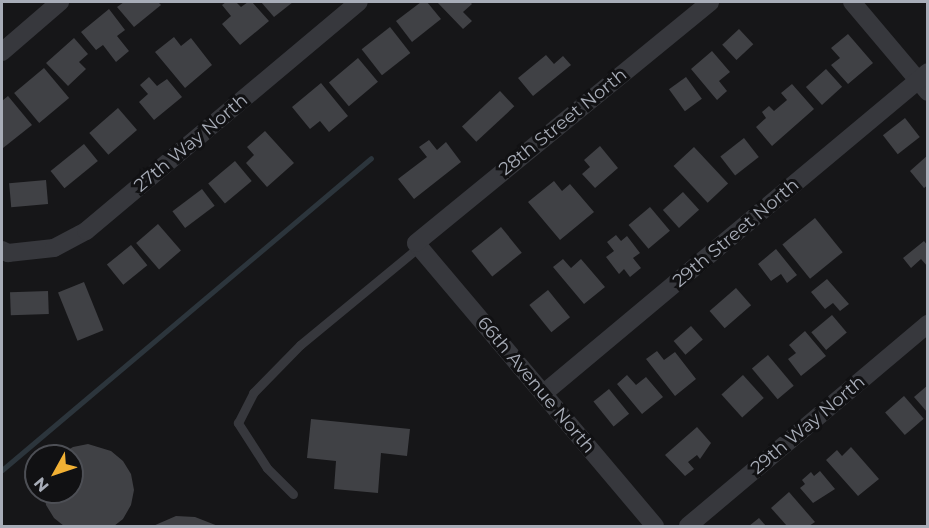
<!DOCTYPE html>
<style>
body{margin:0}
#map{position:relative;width:929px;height:528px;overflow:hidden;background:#161618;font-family:Montserrat,sans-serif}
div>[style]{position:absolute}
.stream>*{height:5px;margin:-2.5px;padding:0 2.5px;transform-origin:2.5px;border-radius:2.5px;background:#2c353c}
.building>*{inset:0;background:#404145;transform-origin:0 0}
.lane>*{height:9px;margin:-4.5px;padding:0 4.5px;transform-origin:4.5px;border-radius:4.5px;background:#37383d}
.street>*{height:18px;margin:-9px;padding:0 9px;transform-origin:9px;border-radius:9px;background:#37383d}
span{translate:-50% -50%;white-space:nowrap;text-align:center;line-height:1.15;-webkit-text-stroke:6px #111113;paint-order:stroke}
.street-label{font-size:18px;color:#a8adb8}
.frame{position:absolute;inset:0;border:3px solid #a8adb8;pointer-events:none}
.north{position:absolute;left:24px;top:444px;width:60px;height:60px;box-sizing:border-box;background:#111113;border:2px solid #4d4f55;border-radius:50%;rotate:230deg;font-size:16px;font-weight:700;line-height:24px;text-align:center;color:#a8adb8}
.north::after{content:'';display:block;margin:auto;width:21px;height:27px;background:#f2b134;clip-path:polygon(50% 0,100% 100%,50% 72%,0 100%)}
</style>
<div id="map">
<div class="stream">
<div style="left:2px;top:470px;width:483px;rotate:-40.2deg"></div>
</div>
<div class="building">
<div style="clip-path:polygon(124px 2px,158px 2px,161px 5px,134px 27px,117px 7px)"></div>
<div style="clip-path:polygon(226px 2px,236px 2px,241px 7px,248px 2px,252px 2px,269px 21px,240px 45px,222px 24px,231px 16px,222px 5px)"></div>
<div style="clip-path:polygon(261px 2px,293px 2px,274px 17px)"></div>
<div style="clip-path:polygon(421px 2px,427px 2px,441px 19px,412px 42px,396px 21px)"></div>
<div style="clip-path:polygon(437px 2px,470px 2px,472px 4px,463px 12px,472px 21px,463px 29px)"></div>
<div style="clip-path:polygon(109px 9px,125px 30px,117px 36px,129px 51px,116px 62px,103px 45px,96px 50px,81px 32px)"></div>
<div style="left:390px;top:27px;width:33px;height:36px;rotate:52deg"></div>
<div style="left:739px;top:29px;width:21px;height:23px;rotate:47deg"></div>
<div style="clip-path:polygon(848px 34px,873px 63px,848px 84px,831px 65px,840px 58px,831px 48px)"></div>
<div style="clip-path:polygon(174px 37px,181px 46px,191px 38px,212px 65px,185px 88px,155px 52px)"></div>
<div style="clip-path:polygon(74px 38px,88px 54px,79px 62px,86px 69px,68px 86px,46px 63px)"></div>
<div style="clip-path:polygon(712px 51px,730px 72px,719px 81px,727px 91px,717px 100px,691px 69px)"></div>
<div style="clip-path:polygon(546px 55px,554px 64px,563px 56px,571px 65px,533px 96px,518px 78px)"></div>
<div style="left:358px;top:58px;width:31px;height:38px;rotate:50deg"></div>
<div style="left:44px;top:68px;width:39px;height:39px;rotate:50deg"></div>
<div style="left:826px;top:69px;width:24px;height:27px;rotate:48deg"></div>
<div style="clip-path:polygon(149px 77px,157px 86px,167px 79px,182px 97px,154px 120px,139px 102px,148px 94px,140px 85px)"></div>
<div style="left:686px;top:77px;width:27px;height:21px;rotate:54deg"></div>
<div style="clip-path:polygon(321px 83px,348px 116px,329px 132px,320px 121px,310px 129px,292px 107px)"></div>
<div style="clip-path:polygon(792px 84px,814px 109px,772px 146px,756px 127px,766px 118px,762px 112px,769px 106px,774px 111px,787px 100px,781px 93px)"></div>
<div style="left:500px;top:91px;width:21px;height:52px;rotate:47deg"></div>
<div style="clip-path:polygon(8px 96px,32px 125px,3px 148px,2px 101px)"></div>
<div style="left:118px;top:108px;width:29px;height:38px;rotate:49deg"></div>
<div style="left:905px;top:118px;width:24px;height:28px;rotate:52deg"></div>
<div style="clip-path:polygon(265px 131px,294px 163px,267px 187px,246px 163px,254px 155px,247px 147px)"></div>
<div style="left:744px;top:138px;width:24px;height:30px;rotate:52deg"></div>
<div style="clip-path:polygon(429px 140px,437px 150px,446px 142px,461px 162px,414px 199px,398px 179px,427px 157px,419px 147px)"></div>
<div style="left:84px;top:144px;width:22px;height:43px;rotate:51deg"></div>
<div style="clip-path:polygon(600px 146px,618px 168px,595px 188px,582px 174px,590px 167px,584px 160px)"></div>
<div style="left:694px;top:147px;width:50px;height:28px;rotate:47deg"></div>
<div style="clip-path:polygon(928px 155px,928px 185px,924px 188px,910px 171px)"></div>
<div style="left:235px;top:161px;width:26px;height:35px;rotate:50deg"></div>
<div style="left:46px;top:180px;width:24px;height:37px;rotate:85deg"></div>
<div style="clip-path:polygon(554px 181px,562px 191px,570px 184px,594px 212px,560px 240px,528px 202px)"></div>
<div style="left:202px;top:189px;width:21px;height:37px;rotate:53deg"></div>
<div style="left:683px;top:192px;width:24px;height:27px;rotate:48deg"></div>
<div style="left:650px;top:207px;width:31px;height:28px;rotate:50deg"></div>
<div style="left:815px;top:218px;width:44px;height:42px;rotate:51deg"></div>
<div style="left:158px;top:224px;width:35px;height:29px;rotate:49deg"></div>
<div style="left:501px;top:227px;width:33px;height:38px;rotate:51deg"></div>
<div style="clip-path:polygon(616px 235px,621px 241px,627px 236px,640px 253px,633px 258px,641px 268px,630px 277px,624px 269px,619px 274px,606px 257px,614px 251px,607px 242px)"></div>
<div style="clip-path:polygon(924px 241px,928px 246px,928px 267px,921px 259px,911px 268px,903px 258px)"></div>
<div style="left:131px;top:245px;width:26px;height:31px;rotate:51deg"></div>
<div style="clip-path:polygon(776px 249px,797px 275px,787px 283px,781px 274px,771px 281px,758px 264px)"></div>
<div style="clip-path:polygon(563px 259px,571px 268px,581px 259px,605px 287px,584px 304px,553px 267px)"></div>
<div style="clip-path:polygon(827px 279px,849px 304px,840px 311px,833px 303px,825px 309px,811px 292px)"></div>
<div style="left:84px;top:282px;width:52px;height:28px;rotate:68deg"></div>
<div style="left:736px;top:288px;width:23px;height:35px;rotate:49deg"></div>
<div style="left:548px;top:290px;width:35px;height:24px;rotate:51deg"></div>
<div style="left:48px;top:291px;width:23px;height:38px;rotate:88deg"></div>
<div style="left:832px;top:315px;width:23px;height:27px;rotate:50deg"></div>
<div style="left:691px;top:326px;width:18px;height:23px;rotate:49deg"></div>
<div style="clip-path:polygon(805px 331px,826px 356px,801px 376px,788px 359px,796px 353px,789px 345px)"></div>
<div style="clip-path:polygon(657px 351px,664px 360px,675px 352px,696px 379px,675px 396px,646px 359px)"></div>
<div style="left:768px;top:355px;width:40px;height:21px;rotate:50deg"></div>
<div style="clip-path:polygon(627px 375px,636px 385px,646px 377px,663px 397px,642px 414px,617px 384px)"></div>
<div style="left:743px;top:375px;width:31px;height:29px;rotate:48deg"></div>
<div style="clip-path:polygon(928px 385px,928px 413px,914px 397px)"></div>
<div style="left:609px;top:389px;width:32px;height:20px;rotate:51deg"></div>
<div style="left:904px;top:396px;width:30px;height:25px;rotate:49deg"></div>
<div style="clip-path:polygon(311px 419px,410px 429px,407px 456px,381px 453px,378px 493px,334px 489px,336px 461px,307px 458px)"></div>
<div style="clip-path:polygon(697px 427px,711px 443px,700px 459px,697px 455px,688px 462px,694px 469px,685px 476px,665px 455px)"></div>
<div style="clip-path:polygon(88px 444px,111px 451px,123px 461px,131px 474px,134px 490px,131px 505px,123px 519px,114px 526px,64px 526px,54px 518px,46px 505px,44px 492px,72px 492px,72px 456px,58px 456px,73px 447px)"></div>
<div style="clip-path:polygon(851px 447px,879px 479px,858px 496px,826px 460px,837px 450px,842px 456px)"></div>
<div style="clip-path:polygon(820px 471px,835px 489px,813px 503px,800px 488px,805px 484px,802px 480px,811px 472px,814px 476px)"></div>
<div style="clip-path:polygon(789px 492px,815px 522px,809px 526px,787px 526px,771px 508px)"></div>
<div style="clip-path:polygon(176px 516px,195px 517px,218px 526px,153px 526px)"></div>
<div style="clip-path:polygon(759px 518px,766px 526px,749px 526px)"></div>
</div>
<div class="lane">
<div style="left:293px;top:494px;width:37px;rotate:-135deg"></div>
<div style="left:267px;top:468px;width:54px;rotate:-122.8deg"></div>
<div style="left:238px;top:423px;width:34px;rotate:-63deg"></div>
<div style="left:253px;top:393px;width:67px;rotate:-45.6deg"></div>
<div style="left:300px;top:345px;width:154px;rotate:-39.5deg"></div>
</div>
<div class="street">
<div style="left:852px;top:2px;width:118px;rotate:49.8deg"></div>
<div style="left:2px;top:52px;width:77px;rotate:-40.8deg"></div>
<div style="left:2px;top:250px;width:7px;rotate:27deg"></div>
<div style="left:8px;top:253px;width:46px;rotate:-6.2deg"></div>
<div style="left:54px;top:248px;width:36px;rotate:-28deg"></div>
<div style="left:86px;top:231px;width:356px;rotate:-40deg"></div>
<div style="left:544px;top:393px;width:500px;rotate:-39.89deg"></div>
<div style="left:655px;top:526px;width:370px;rotate:-130.2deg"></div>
<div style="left:416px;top:243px;width:380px;rotate:-39.3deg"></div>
<div style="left:688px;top:526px;width:314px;rotate:-40.1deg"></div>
</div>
<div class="street-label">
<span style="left:563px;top:122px;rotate:-39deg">28th Street North</span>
<span style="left:191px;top:143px;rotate:-40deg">27th Way North</span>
<span style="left:736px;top:233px;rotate:-40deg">29th Street North</span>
<span style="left:536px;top:385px;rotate:50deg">66th Avenue North</span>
<span style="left:808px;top:425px;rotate:-40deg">29th Way North</span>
</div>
<div class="frame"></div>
<div class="north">N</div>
</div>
